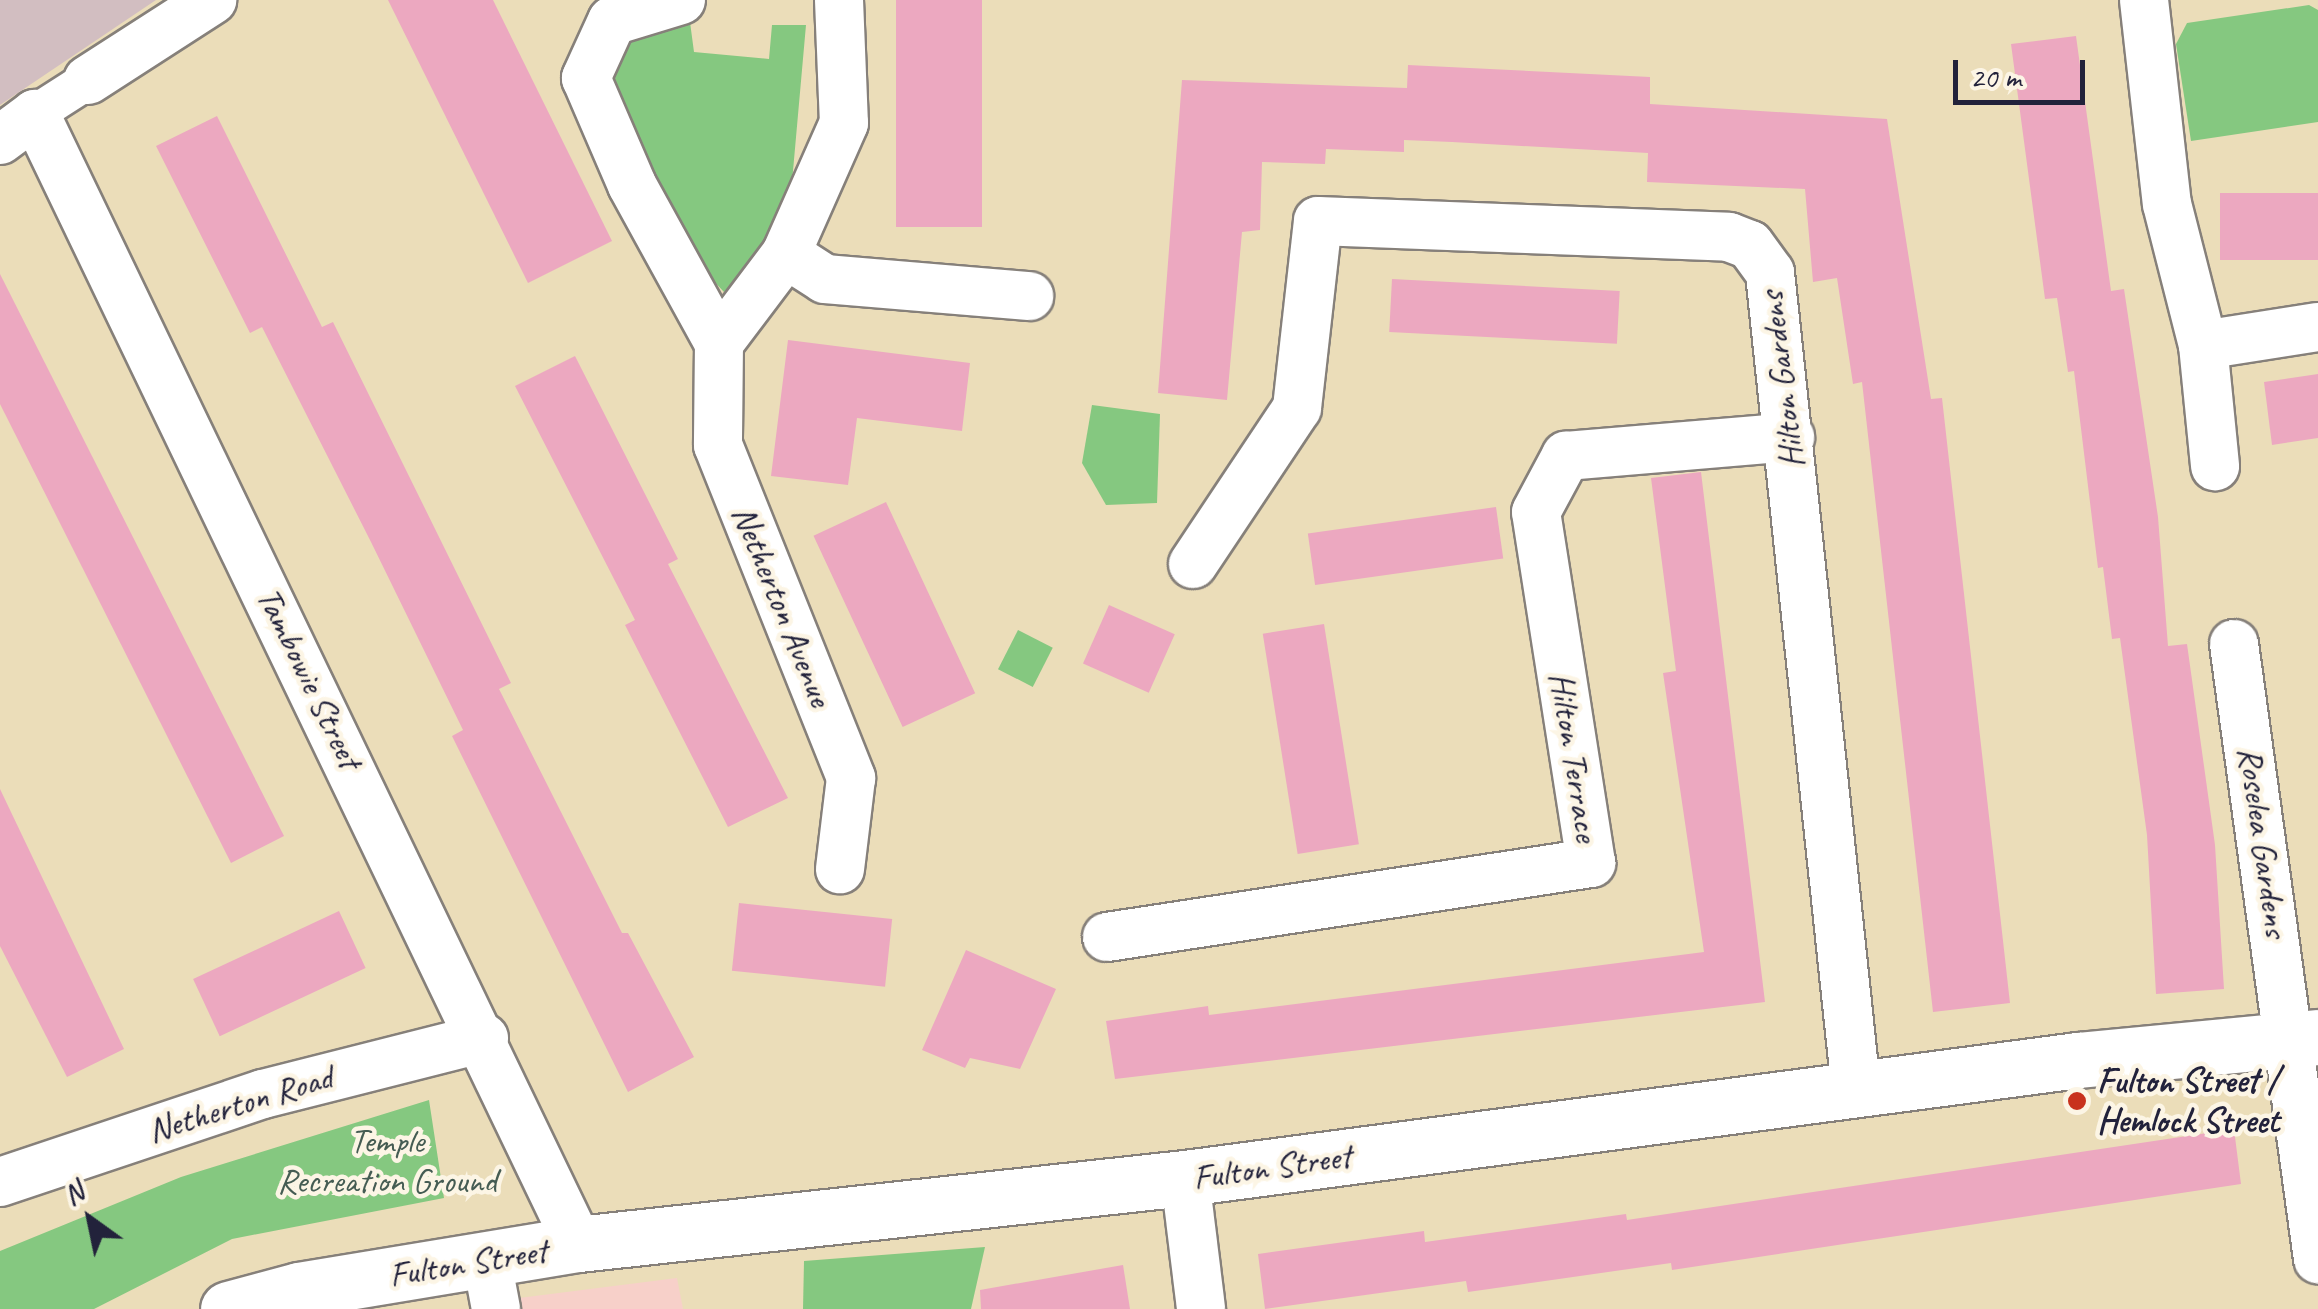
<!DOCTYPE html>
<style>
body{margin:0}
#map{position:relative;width:2318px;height:1309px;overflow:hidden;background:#ebddb9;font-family:Caveat,sans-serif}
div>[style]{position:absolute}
.built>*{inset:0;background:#f7d0c9}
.industrial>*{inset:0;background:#d2bec1}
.green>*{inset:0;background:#85c880;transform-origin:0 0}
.building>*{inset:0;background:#eca8c0;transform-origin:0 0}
.roads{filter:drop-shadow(2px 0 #86807a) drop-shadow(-2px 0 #86807a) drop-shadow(0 2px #86807a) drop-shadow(0 -2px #86807a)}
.pedestrian>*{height:38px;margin:-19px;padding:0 19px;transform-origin:19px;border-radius:19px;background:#fff}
.minor>*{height:48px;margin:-24px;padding:0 24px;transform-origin:24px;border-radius:24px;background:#fff}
.tertiary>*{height:55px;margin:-27.5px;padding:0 27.5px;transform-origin:27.5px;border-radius:27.5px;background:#fff}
.dots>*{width:28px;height:28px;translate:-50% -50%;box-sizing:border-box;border:5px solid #fcf5e5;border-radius:50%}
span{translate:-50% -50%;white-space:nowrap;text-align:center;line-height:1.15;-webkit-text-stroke:9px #fcf5e5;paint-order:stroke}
.street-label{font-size:35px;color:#22223b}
.poi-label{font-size:35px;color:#22223b;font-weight:700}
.left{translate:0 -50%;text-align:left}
.park-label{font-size:35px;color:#455c53}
.north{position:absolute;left:40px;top:1169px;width:100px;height:100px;-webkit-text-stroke:8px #fcf5e5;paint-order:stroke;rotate:327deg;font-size:28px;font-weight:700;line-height:40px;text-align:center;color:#22223b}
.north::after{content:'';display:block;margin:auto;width:35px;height:45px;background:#22223b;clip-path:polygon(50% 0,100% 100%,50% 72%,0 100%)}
.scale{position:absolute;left:1953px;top:60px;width:132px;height:45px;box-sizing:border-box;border:5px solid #22223b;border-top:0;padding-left:12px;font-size:30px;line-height:35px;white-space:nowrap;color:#22223b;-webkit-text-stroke:8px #fcf5e5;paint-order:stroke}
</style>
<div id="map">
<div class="built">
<div style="clip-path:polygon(677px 1278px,683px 1309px,521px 1309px,519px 1298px)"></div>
</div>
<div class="industrial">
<div style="clip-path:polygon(0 0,156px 0,0 105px)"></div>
</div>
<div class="green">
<div style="clip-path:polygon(2309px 5px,2318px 10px,2318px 122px,2191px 141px,2176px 44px,2187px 23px)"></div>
<div style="clip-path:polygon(690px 22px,694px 52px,769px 59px,772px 25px,806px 25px,788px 227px,724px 292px,693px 259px,608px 78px,638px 32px)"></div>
<div style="clip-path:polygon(1092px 405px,1160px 414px,1157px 503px,1106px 505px,1082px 463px)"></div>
<div style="left:1018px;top:630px;width:39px;height:44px;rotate:27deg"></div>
<div style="clip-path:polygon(429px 1100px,444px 1198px,232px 1239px,94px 1309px,0 1309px,0 1251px,181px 1177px)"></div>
<div style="clip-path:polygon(985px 1247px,971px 1309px,803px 1309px,804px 1261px)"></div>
</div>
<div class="building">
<div style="clip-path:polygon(388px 0,493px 0,612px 241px,528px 283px)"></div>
<div style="left:896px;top:0;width:86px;height:227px"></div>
<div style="clip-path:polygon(2076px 36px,2111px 291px,2124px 289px,2158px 517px,2168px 646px,2187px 644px,2215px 845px,2224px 989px,2156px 994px,2147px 835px,2120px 638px,2112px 639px,2103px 567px,2098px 568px,2074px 371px,2068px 372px,2057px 298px,2045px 299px,2011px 44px)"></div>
<div style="clip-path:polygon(1408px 65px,1650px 77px,1650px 104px,1887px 119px,1931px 399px,1942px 398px,2010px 1003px,1933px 1012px,1862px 382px,1853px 384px,1837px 278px,1813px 282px,1805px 189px,1647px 182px,1648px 153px,1452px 142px,1404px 140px,1404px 152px,1326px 149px,1325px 164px,1262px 162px,1260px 230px,1242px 232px,1227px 400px,1158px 393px,1182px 80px,1407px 88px)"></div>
<div style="clip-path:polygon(217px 116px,322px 327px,333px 322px,511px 683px,499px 689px,622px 933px,628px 933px,694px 1057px,628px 1092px,452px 736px,463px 730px,371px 542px,262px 327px,250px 333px,156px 146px)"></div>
<div style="left:2318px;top:193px;width:67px;height:98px;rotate:90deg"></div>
<div style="clip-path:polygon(0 274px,284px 836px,231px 863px,0 404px)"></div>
<div style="left:1392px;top:279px;width:228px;height:53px;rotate:3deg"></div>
<div style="clip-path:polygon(788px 340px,970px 363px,962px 431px,857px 418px,848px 485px,771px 476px)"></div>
<div style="clip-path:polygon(575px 356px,678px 559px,668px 564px,788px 798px,728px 827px,625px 625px,635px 620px,515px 386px)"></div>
<div style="clip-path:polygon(2318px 374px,2318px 438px,2272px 445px,2264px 382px)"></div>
<div style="clip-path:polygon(1701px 472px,1765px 1002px,1115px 1079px,1106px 1021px,1208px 1006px,1209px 1015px,1704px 952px,1663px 673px,1676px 671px,1651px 478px)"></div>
<div style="left:886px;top:502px;width:211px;height:80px;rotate:65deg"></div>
<div style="left:1496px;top:507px;width:52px;height:190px;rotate:82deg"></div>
<div style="left:1109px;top:605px;width:72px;height:64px;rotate:24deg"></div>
<div style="left:1324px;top:624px;width:223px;height:62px;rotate:81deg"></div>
<div style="clip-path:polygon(0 789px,124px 1049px,67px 1077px,0 946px)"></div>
<div style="left:739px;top:903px;width:154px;height:68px;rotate:6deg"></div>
<div style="left:339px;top:911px;width:63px;height:161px;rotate:65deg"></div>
<div style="clip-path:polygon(966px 950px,1056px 989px,1020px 1069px,970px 1058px,965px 1068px,922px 1050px)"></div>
<div style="clip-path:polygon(2234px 1129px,2241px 1184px,1672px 1270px,1671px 1263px,1468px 1292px,1466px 1281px,1265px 1309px,1258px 1254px,1424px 1231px,1425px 1242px,1626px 1214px,1627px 1220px)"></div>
<div style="clip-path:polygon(1123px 1265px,1130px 1309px,981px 1309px,980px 1290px)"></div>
</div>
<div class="roads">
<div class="pedestrian">
<div style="left:35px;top:114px;width:63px;rotate:-32.7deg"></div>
</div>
<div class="minor">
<div style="left:681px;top:0;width:72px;rotate:163.1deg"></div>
<div style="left:612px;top:21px;width:63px;rotate:114.5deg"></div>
<div style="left:586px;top:78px;width:116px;rotate:66.7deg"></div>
<div style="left:632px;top:185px;width:180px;rotate:61.2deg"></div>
<div style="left:839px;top:0;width:123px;rotate:87.7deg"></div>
<div style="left:844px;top:123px;width:143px;rotate:113.9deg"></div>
<div style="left:786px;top:254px;width:111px;rotate:127deg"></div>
<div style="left:719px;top:343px;width:102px;rotate:90.6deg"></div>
<div style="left:718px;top:445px;width:359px;rotate:68.2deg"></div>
<div style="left:851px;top:778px;width:92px;rotate:96.9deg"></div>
<div style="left:2144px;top:0;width:205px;rotate:83.6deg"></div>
<div style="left:2167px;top:204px;width:146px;rotate:75.7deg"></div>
<div style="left:2203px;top:345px;width:116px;rotate:-8.9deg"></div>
<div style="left:88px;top:80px;width:148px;rotate:-32.8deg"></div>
<div style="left:0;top:140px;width:44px;rotate:-36.6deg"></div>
<div style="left:35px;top:114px;width:1254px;rotate:64.33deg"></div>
<div style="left:786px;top:254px;width:46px;rotate:32.7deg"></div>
<div style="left:825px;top:279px;width:205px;rotate:4.8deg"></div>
<div style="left:2203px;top:345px;width:122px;rotate:84.3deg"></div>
<div style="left:1193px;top:564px;width:187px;rotate:-56.3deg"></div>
<div style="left:1297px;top:408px;width:188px;rotate:-83.6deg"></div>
<div style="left:1318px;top:221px;width:411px;rotate:2.2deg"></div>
<div style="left:1729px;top:237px;width:22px;rotate:21deg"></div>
<div style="left:1750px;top:245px;width:34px;rotate:54deg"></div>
<div style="left:1770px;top:273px;width:821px;rotate:83.98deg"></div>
<div style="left:2234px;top:644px;width:621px;rotate:82.22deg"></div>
<div style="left:1107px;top:937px;width:490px;rotate:-8.7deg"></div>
<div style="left:1591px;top:863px;width:355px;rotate:-98.9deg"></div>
<div style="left:1536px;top:512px;width:64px;rotate:-61.8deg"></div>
<div style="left:1566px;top:456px;width:225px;rotate:-4.8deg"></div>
<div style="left:1185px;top:1178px;width:132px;rotate:83deg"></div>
<div style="left:0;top:1182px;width:277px;rotate:-18.5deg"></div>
<div style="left:263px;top:1094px;width:228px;rotate:-14.2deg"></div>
<div style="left:487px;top:1261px;width:49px;rotate:79.4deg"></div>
</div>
<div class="tertiary">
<div style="left:228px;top:1309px;width:73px;rotate:-15deg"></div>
<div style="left:299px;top:1290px;width:283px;rotate:-9.4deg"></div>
<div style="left:578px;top:1244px;width:611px;rotate:-6.21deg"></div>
<div style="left:1185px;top:1178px;width:901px;rotate:-7.53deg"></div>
<div style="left:2078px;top:1060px;width:241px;rotate:-5.5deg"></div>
</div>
</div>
<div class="dots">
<div style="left:2077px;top:1101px;background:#c8321e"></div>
</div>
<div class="street-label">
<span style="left:1782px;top:380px;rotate:-97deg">Hilton Gardens</span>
<span style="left:782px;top:606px;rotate:68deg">Netherton Avenue</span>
<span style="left:309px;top:678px;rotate:64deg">Tambowie Street</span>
<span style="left:1574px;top:757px;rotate:81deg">Hilton Terrace</span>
<span style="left:2263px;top:842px;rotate:82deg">Roselea Gardens</span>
<span style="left:240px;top:1104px;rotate:-17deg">Netherton Road</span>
<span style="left:1272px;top:1167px;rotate:-8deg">Fulton Street</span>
<span style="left:468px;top:1263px;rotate:-9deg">Fulton Street</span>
</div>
<div class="poi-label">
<span class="left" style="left:2097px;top:1101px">Fulton Street /<br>Hemlock Street</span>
</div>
<div class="park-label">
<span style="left:387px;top:1161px">Temple<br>Recreation Ground</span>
</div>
<div class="north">N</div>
<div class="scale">20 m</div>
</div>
